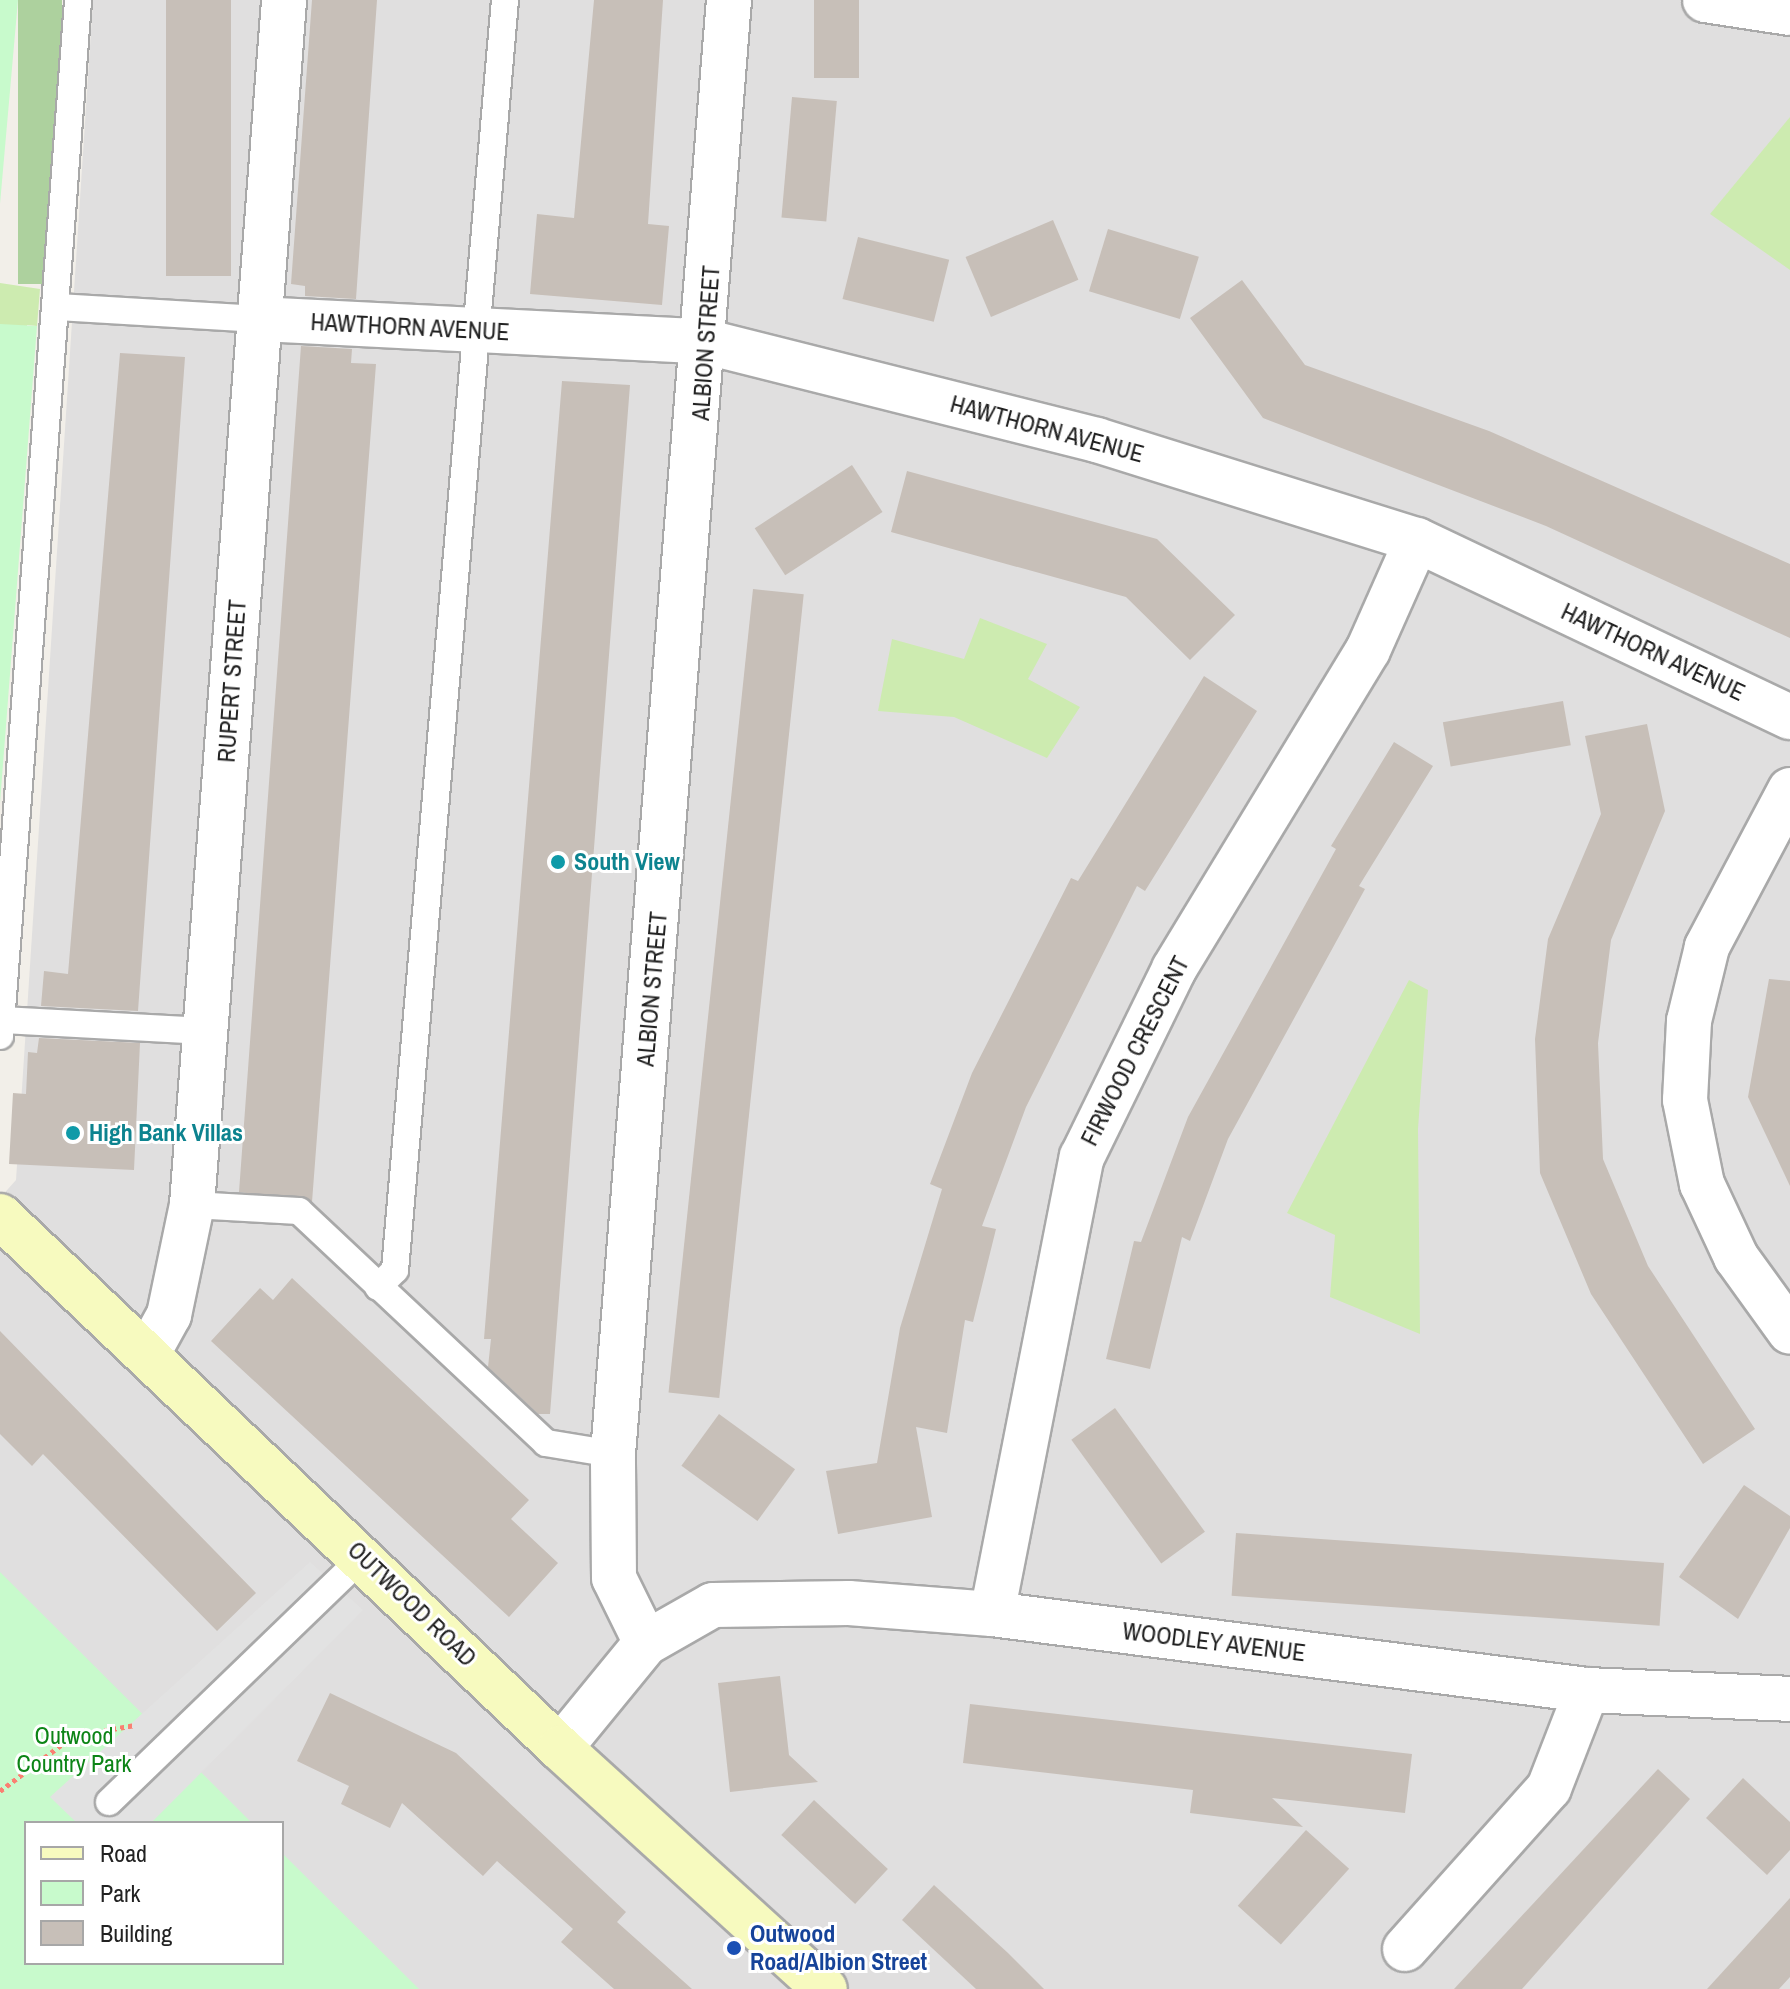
<!DOCTYPE html>
<style>
body{margin:0}
#map{position:relative;width:1790px;height:1989px;overflow:hidden;background:#f2efe9;font-family:"Archivo Narrow",sans-serif}
div>[style]{position:absolute}
.residential>*{inset:0;background:#e0dfdf}
.grass>*{inset:0;background:#cdebb0}
.forest>*{inset:0;background:#add19e;transform-origin:0 0}
.park>*{inset:0;background:#c8facc}
.parking>*{inset:0;background:#e2e2e2}
.building>*{inset:0;background:#c7bfb8;transform-origin:0 0}
.path>*{height:5px;margin-top:-2.5px;transform-origin:0;background:repeating-linear-gradient(90deg,#fa8072 0 4px,transparent 0 8px)}
.roads{filter:drop-shadow(2px 0 #a9a9a9) drop-shadow(-2px 0 #a9a9a9) drop-shadow(0 2px #a9a9a9) drop-shadow(0 -2px #a9a9a9)}
.lane>*{height:26px;margin:-13px;padding:0 13px;transform-origin:13px;border-radius:13px;background:#fff}
.street>*{height:44px;margin:-22px;padding:0 22px;transform-origin:22px;border-radius:22px;background:#fff}
.secondary>*{height:44px;margin:-22px;padding:0 22px;transform-origin:22px;border-radius:22px;background:#f7fabf}
.dots>*{width:22px;height:22px;translate:-50% -50%;box-sizing:border-box;border:4px solid #fff;border-radius:50%}
span{translate:-50% -50%;white-space:nowrap;text-align:center;line-height:1.15;-webkit-text-stroke:6px #fff;paint-order:stroke}
.street-label{font-size:24px;color:#222}
.culture-label{font-size:24px;color:#0d838f;font-weight:700}
.left{translate:0 -50%;text-align:left}
.park-label{font-size:24px;color:#0c8416}
.transit-label{font-size:24px;color:#164399;font-weight:700}
.legend{position:absolute;left:24px;top:1821px;width:260px;height:144px;box-sizing:border-box;background:#fff;border:2px solid #a7a7a7;margin:0;padding:10px 14px;list-style:none;font-size:24px;color:#222}
.legend li{display:flex;align-items:center;gap:16px;height:40px}
.legend b{width:40px;border:2px solid #a7a7a7}
</style>
<div id="map">
<div class="residential">
<div style="clip-path:polygon(93px 0,1790px 0,1790px 1989px,411px 1989px,282px 1862px,282px 1823px,242px 1823px,0 1581px,0 1198px,16px 1180px)"></div>
</div>
<div class="grass">
<div style="clip-path:polygon(1790px 117px,1790px 270px,1710px 214px)"></div>
<div style="clip-path:polygon(0 283px,40px 289px,37px 326px,27px 325px,0 685px)"></div>
<div style="clip-path:polygon(980px 618px,1047px 644px,1028px 679px,1080px 707px,1047px 758px,954px 717px,878px 711px,892px 639px,964px 659px)"></div>
<div style="clip-path:polygon(1409px 980px,1428px 990px,1418px 1129px,1420px 1334px,1330px 1297px,1335px 1235px,1287px 1213px)"></div>
</div>
<div class="forest">
<div style="left:18px;top:0;width:44px;height:284px"></div>
</div>
<div class="park">
<div style="clip-path:polygon(0 0,18px 0,0 204px)"></div>
<div style="clip-path:polygon(0 324px,37px 326px,0 803px)"></div>
<div style="clip-path:polygon(0 1572px,252px 1823px,26px 1823px,26px 1963px,282px 1963px,282px 1853px,419px 1989px,0 1989px)"></div>
</div>
<div class="parking">
<div style="clip-path:polygon(310px 1562px,363px 1610px,151px 1823px,77px 1823px,50px 1797px)"></div>
</div>
<div class="building">
<div style="left:166px;top:0;width:65px;height:276px"></div>
<div style="clip-path:polygon(312px 0,377px 0,356px 299px,305px 296px,305px 286px,291px 284px)"></div>
<div style="clip-path:polygon(594px 0,663px 0,648px 224px,669px 226px,662px 305px,530px 294px,537px 214px,574px 218px)"></div>
<div style="left:814px;top:0;width:45px;height:78px"></div>
<div style="left:792px;top:97px;width:45px;height:121px;rotate:5deg"></div>
<div style="left:1053px;top:220px;width:65px;height:95px;rotate:67deg"></div>
<div style="left:1108px;top:229px;width:95px;height:65px;rotate:17deg"></div>
<div style="left:858px;top:237px;width:94px;height:64px;rotate:14deg"></div>
<div style="clip-path:polygon(1242px 280px,1305px 365px,1489px 431px,1790px 564px,1790px 638px,1546px 526px,1263px 418px,1190px 318px)"></div>
<div style="clip-path:polygon(301px 346px,352px 349px,351px 363px,376px 364px,312px 1202px,239px 1192px)"></div>
<div style="clip-path:polygon(120px 353px,185px 357px,138px 1011px,41px 1006px,44px 971px,68px 974px)"></div>
<div style="clip-path:polygon(562px 381px,630px 385px,550px 1414px,538px 1414px,488px 1367px,491px 1339px,484px 1339px)"></div>
<div style="left:852px;top:465px;width:56px;height:116px;rotate:57deg"></div>
<div style="clip-path:polygon(907px 471px,1157px 539px,1235px 615px,1190px 660px,1126px 597px,891px 532px)"></div>
<div style="left:753px;top:589px;width:51px;height:808px;rotate:6deg"></div>
<div style="clip-path:polygon(1204px 676px,1257px 711px,1145px 891px,1137px 886px,1026px 1107px,982px 1226px,996px 1229px,973px 1322px,965px 1320px,947px 1433px,916px 1427px,932px 1517px,838px 1534px,826px 1471px,877px 1463px,900px 1328px,942px 1189px,930px 1184px,972px 1073px,1071px 878px,1078px 881px)"></div>
<div style="left:1563px;top:701px;width:45px;height:122px;rotate:80deg"></div>
<div style="clip-path:polygon(1647px 724px,1665px 811px,1611px 940px,1598px 1043px,1603px 1159px,1648px 1266px,1755px 1429px,1703px 1464px,1591px 1294px,1540px 1173px,1535px 1039px,1548px 939px,1601px 814px,1585px 736px)"></div>
<div style="clip-path:polygon(1394px 742px,1433px 766px,1359px 886px,1365px 889px,1228px 1139px,1190px 1241px,1182px 1237px,1150px 1369px,1106px 1359px,1134px 1241px,1141px 1242px,1188px 1117px,1336px 849px,1331px 846px)"></div>
<div style="clip-path:polygon(1769px 979px,1790px 981px,1790px 1186px,1748px 1097px)"></div>
<div style="clip-path:polygon(39px 1038px,140px 1043px,134px 1170px,9px 1164px,13px 1093px,26px 1094px,28px 1052px,37px 1053px)"></div>
<div style="clip-path:polygon(292px 1278px,529px 1500px,511px 1519px,558px 1563px,509px 1617px,211px 1341px,260px 1288px,273px 1300px)"></div>
<div style="clip-path:polygon(0 1331px,256px 1593px,217px 1631px,43px 1454px,32px 1466px,0 1434px)"></div>
<div style="left:1115px;top:1408px;width:153px;height:54px;rotate:54deg"></div>
<div style="left:719px;top:1414px;width:94px;height:64px;rotate:36deg"></div>
<div style="clip-path:polygon(1744px 1485px,1790px 1516px,1790px 1528px,1738px 1619px,1679px 1577px)"></div>
<div style="left:1236px;top:1533px;width:429px;height:63px;rotate:4deg"></div>
<div style="clip-path:polygon(780px 1676px,789px 1755px,818px 1782px,730px 1792px,718px 1683px)"></div>
<div style="clip-path:polygon(330px 1693px,456px 1753px,626px 1912px,617px 1922px,692px 1989px,614px 1989px,561px 1942px,573px 1929px,497px 1861px,483px 1876px,402px 1803px,390px 1828px,341px 1804px,349px 1786px,297px 1761px)"></div>
<div style="clip-path:polygon(970px 1704px,1412px 1754px,1405px 1813px,1272px 1798px,1303px 1827px,1190px 1813px,1193px 1790px,963px 1763px)"></div>
<div style="clip-path:polygon(1658px 1769px,1690px 1799px,1522px 1989px,1454px 1989px)"></div>
<div style="clip-path:polygon(1743px 1778px,1790px 1822px,1790px 1850px,1767px 1875px,1706px 1818px)"></div>
<div style="left:814px;top:1800px;width:101px;height:48px;rotate:43deg"></div>
<div style="left:1306px;top:1830px;width:58px;height:102px;rotate:42deg"></div>
<div style="clip-path:polygon(934px 1885px,1008px 1953px,1044px 1989px,976px 1989px,902px 1920px)"></div>
<div style="clip-path:polygon(1790px 1898px,1790px 1977px,1779px 1989px,1707px 1989px)"></div>
</div>
<div class="path">
<div style="left:0;top:1791px;width:91px;rotate:-37deg"></div>
<div style="left:73px;top:1736px;width:63px;rotate:-10.1deg"></div>
</div>
<div class="roads">
<div class="lane">
<div style="left:58px;top:307px;width:201px;rotate:3.4deg"></div>
<div style="left:2px;top:1020px;width:204px;rotate:3.1deg"></div>
<div style="left:0;top:1036px;width:1039px;rotate:-85.69deg"></div>
<div style="left:192px;top:1205px;width:107px;rotate:3.2deg"></div>
<div style="left:299px;top:1211px;width:339px;rotate:43.2deg"></div>
<div style="left:546px;top:1443px;width:68px;rotate:9.3deg"></div>
<div style="left:378px;top:1287px;width:24px;rotate:-45deg"></div>
<div style="left:395px;top:1270px;width:1275px;rotate:-85.05deg"></div>
<div style="left:109px;top:1802px;width:354px;rotate:-44deg"></div>
</div>
<div class="street">
<div style="left:1705px;top:0;width:86px;rotate:8.7deg"></div>
<div style="left:259px;top:319px;width:449px;rotate:2.9deg"></div>
<div style="left:707px;top:342px;width:402px;rotate:14.1deg"></div>
<div style="left:1097px;top:440px;width:335px;rotate:17.4deg"></div>
<div style="left:1417px;top:540px;width:413px;rotate:25.4deg"></div>
<div style="left:1790px;top:790px;width:178px;rotate:117.9deg"></div>
<div style="left:1707px;top:947px;width:76px;rotate:103.7deg"></div>
<div style="left:1689px;top:1021px;width:79px;rotate:92.9deg"></div>
<div style="left:1685px;top:1100px;width:86px;rotate:78.6deg"></div>
<div style="left:1702px;top:1184px;width:81px;rotate:65deg"></div>
<div style="left:1736px;top:1257px;width:92px;rotate:54.2deg"></div>
<div style="left:147px;top:1355px;width:46px;rotate:-61.2deg"></div>
<div style="left:169px;top:1315px;width:112px;rotate:-78.2deg"></div>
<div style="left:192px;top:1205px;width:1209px;rotate:-85.63deg"></div>
<div style="left:992px;top:1614px;width:466px;rotate:-78.9deg"></div>
<div style="left:1082px;top:1157px;width:209px;rotate:-63.9deg"></div>
<div style="left:1174px;top:969px;width:373px;rotate:-58.7deg"></div>
<div style="left:1368px;top:650px;width:120px;rotate:-66deg"></div>
<div style="left:646px;top:1643px;width:77px;rotate:-29.6deg"></div>
<div style="left:713px;top:1605px;width:136px;rotate:-0.8deg"></div>
<div style="left:849px;top:1603px;width:143px;rotate:4.4deg"></div>
<div style="left:992px;top:1614px;width:600px;rotate:7.28deg"></div>
<div style="left:1587px;top:1690px;width:203px;rotate:2.5deg"></div>
<div style="left:560px;top:1748px;width:136px;rotate:-50.7deg"></div>
<div style="left:646px;top:1643px;width:72px;rotate:-116.2deg"></div>
<div style="left:614px;top:1578px;width:124px;rotate:-90.5deg"></div>
<div style="left:613px;top:1454px;width:1459px;rotate:-85.44deg"></div>
<div style="left:1405px;top:1949px;width:216px;rotate:-48.2deg"></div>
<div style="left:1549px;top:1788px;width:105px;rotate:-68.8deg"></div>
</div>
<div class="secondary">
<div style="left:0;top:1216px;width:772px;rotate:43.53deg"></div>
<div style="left:560px;top:1748px;width:358px;rotate:42.3deg"></div>
</div>
</div>
<div class="dots">
<div style="left:558px;top:862px;background:#0f9aa8"></div>
<div style="left:73px;top:1133px;background:#0f9aa8"></div>
<div style="left:734px;top:1948px;background:#1a4fb4"></div>
</div>
<div class="street-label">
<span style="left:410px;top:327px;rotate:3deg">HAWTHORN AVENUE</span>
<span style="left:706px;top:343px;rotate:-86deg">ALBION STREET</span>
<span style="left:1047px;top:429px;rotate:15deg">HAWTHORN AVENUE</span>
<span style="left:1653px;top:652px;rotate:25deg">HAWTHORN AVENUE</span>
<span style="left:232px;top:681px;rotate:-86deg">RUPERT STREET</span>
<span style="left:652px;top:989px;rotate:-85deg">ALBION STREET</span>
<span style="left:1135px;top:1051px;rotate:-63deg">FIRWOOD CRESCENT</span>
<span style="left:412px;top:1604px;rotate:44deg">OUTWOOD ROAD</span>
<span style="left:1214px;top:1642px;rotate:7deg">WOODLEY AVENUE</span>
</div>
<div class="culture-label">
<span class="left" style="left:574px;top:862px">South View</span>
<span class="left" style="left:89px;top:1133px">High Bank Villas</span>
</div>
<div class="park-label">
<span style="left:74px;top:1750px">Outwood<br>Country Park</span>
</div>
<div class="transit-label">
<span class="left" style="left:750px;top:1948px">Outwood<br>Road/Albion Street</span>
</div>
<ul class="legend">
<li><b style="height:10px;background:#f7fabf"></b>Road</li>
<li><b style="height:22px;background:#c8facc"></b>Park</li>
<li><b style="height:22px;background:#c7bfb8"></b>Building</li>
</ul>
</div>
